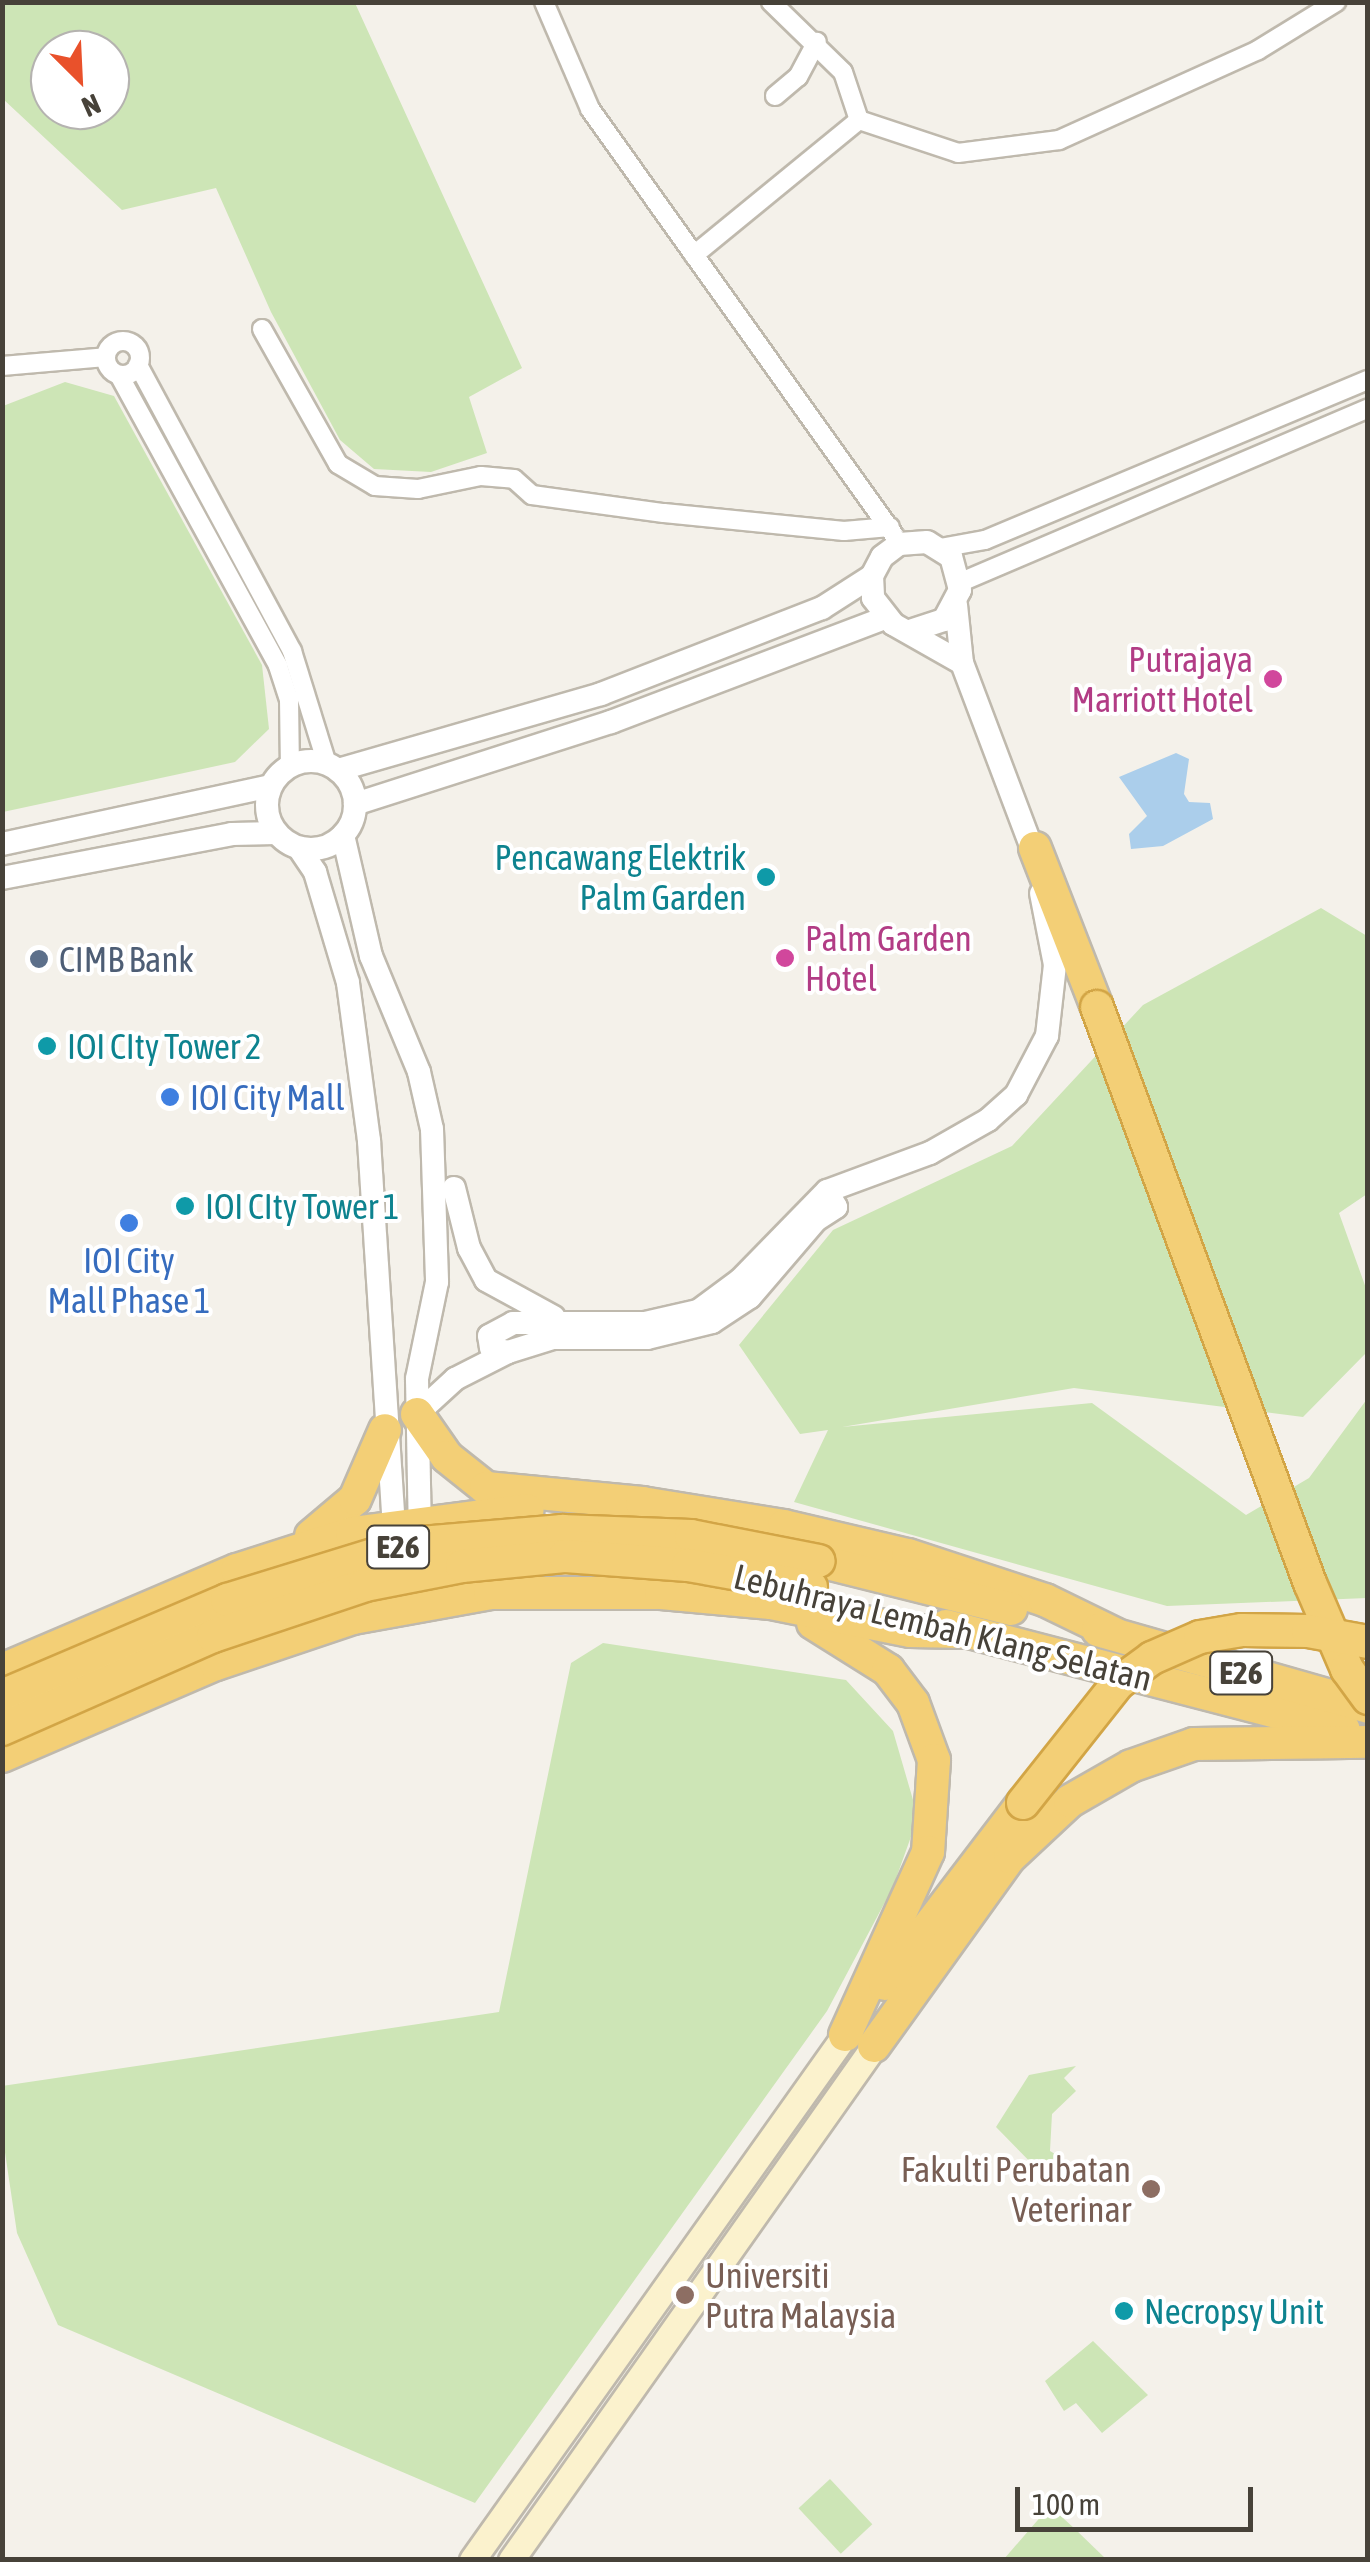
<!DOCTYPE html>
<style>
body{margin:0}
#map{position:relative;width:1370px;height:2562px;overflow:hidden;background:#f4f1ea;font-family:"Asap Condensed",sans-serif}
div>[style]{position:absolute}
.green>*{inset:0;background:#cde5b6;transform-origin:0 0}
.water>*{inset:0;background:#abceeb}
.roads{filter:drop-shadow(2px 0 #bfb9ad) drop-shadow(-2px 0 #bfb9ad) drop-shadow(0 2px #bfb9ad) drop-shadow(0 -2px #bfb9ad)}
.minor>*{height:18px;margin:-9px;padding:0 9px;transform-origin:9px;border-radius:9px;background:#fff}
.minor>.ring{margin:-9px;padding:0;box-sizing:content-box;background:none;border:18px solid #fff;border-radius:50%}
.tertiary>*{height:22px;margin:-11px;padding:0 11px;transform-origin:11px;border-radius:11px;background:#fff}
.tertiary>.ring{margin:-11px;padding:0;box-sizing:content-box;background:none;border:22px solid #fff;border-radius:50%}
.secondary>*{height:25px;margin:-12.5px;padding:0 12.5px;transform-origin:12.5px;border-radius:12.5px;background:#fbf2cd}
.motorway>*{height:32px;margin:-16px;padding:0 16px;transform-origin:16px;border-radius:16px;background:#f3cf76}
.bridges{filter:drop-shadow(2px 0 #d2a546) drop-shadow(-2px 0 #d2a546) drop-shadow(0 2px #d2a546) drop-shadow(0 -2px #d2a546)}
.motorway-bridge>*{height:32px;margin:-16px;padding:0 16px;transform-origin:16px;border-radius:16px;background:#f3cf76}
.dots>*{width:28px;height:28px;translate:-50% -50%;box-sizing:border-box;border:5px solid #fff;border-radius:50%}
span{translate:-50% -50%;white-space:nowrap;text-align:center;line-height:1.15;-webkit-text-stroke:8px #fff;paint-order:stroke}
.shield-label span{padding:2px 8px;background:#fff;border:2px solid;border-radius:8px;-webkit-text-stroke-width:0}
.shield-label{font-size:32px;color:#474239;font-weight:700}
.hotel-label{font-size:35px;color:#b23c85}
.right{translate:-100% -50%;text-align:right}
.left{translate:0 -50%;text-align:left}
.culture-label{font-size:35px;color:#0d838f}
.service-label{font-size:35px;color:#4e5e75}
.shop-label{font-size:35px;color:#366cbe}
.street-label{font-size:35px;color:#474239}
.education-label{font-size:35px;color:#785e54}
.frame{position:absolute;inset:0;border:5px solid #474239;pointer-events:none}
.north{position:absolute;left:30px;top:30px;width:100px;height:100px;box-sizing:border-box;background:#fff;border:2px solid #b5b3b0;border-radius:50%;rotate:156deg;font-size:28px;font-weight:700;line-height:40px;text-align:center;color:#474239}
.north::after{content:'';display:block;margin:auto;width:35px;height:45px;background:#e9512b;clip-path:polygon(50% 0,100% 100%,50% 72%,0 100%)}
.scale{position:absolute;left:1015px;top:2487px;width:238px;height:45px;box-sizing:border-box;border:5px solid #474239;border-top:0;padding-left:12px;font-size:30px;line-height:35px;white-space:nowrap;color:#474239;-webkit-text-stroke:8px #fff;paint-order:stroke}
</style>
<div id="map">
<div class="green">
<div style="clip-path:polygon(evenodd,2px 3px,355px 3px,522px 368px,469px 397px,487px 453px,431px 472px,374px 469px,340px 440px,271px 312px,216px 188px,122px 210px,3px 99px,2px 3px,50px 50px,110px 50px,110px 110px,50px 110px,50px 50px)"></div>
<div style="clip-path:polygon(65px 382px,114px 396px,262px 665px,269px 729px,235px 762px,3px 812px,3px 406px)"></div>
<div style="clip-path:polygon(1321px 908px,1367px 936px,1367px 1194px,1339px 1213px,1367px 1291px,1367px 1352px,1303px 1417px,1074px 1388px,842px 1427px,1092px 1403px,1246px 1515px,1309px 1478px,1367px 1399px,1367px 1598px,1167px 1606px,794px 1502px,828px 1430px,800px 1434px,739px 1345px,833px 1230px,1012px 1146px,1143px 1005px)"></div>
<div style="clip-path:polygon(603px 1643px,846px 1680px,893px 1731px,918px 1817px,893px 1887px,827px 2011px,475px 2503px,58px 2325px,17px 2233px,3px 2139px,2px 2086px,499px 2012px,571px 1663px)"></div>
<div style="clip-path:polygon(1076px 2066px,1064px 2078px,1076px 2091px,1052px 2114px,1050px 2151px,1065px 2160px,1045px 2177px,996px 2127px,1029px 2075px)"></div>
<div style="clip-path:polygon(1093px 2341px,1148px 2395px,1102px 2433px,1076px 2403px,1064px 2411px,1045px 2381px)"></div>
<div style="left:830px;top:2479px;width:62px;height:43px;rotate:47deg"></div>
<div style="clip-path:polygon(1050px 2506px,1075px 2529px,1106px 2559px,1004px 2559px)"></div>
</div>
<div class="water">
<div style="clip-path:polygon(1176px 753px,1189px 759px,1184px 794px,1189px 802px,1210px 803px,1213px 819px,1163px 846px,1131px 849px,1129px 834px,1147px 816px,1119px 777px)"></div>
</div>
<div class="roads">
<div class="minor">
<div style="left:544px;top:2px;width:116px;rotate:66.7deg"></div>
<div style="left:590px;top:109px;width:523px;rotate:54.49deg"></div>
<div style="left:771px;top:2px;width:100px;rotate:44.2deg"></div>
<div style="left:843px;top:72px;width:51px;rotate:71.6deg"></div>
<div style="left:775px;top:96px;width:30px;rotate:-40deg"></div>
<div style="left:798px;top:77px;width:40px;rotate:-62deg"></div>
<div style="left:859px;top:120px;width:104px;rotate:18.4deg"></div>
<div style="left:958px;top:153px;width:102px;rotate:-7.3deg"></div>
<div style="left:1059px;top:140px;width:218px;rotate:-24.3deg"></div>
<div style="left:1258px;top:50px;width:92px;rotate:-31.6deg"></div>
<div style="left:694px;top:255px;width:213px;rotate:-39.3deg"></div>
<div style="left:262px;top:329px;width:155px;rotate:60.6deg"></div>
<div style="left:338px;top:464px;width:43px;rotate:30.7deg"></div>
<div style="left:375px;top:486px;width:43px;rotate:4deg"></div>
<div style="left:418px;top:489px;width:64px;rotate:-11.7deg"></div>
<div style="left:481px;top:476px;width:33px;rotate:5deg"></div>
<div style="left:514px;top:479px;width:24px;rotate:42deg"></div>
<div style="left:532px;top:495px;width:133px;rotate:7.8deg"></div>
<div style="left:664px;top:513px;width:181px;rotate:5.7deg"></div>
<div style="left:844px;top:531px;width:46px;rotate:-5deg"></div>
<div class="ring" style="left:106px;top:341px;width:16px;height:16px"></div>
<div style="left:138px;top:365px;width:325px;rotate:61.7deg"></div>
<div style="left:292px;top:651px;width:118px;rotate:72.8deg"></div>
<div style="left:2px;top:366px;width:104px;rotate:-4.9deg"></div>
<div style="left:119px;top:375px;width:332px;rotate:61.3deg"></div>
<div style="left:278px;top:666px;width:35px;rotate:72deg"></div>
<div style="left:289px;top:699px;width:68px;rotate:89.2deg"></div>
<div style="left:940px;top:548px;width:46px;rotate:-10.1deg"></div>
<div style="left:985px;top:540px;width:415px;rotate:-22.7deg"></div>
<div style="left:961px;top:582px;width:443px;rotate:-23.1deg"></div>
</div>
<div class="tertiary">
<div style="left:956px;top:605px;width:58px;rotate:84.1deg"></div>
<div style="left:962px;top:663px;width:212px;rotate:69.3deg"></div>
<div style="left:913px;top:630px;width:33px;rotate:-18deg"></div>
<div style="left:944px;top:620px;width:34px;rotate:-62deg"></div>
<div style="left:960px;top:590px;width:34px;rotate:-105deg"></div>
<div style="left:951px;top:557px;width:28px;rotate:-148deg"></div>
<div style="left:927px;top:542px;width:28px;rotate:176deg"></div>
<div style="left:899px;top:544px;width:21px;rotate:143deg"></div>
<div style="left:882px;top:557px;width:21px;rotate:118deg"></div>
<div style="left:872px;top:576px;width:22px;rotate:87deg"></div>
<div style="left:873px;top:598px;width:33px;rotate:52deg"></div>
<div style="left:893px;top:624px;width:79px;rotate:29.5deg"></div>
<div class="ring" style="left:267px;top:761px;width:66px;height:66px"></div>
<div style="left:338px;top:770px;width:274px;rotate:-16.1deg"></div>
<div style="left:601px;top:694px;width:237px;rotate:-21.3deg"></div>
<div style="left:822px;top:608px;width:59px;rotate:-32.6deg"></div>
<div style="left:355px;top:804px;width:269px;rotate:-17.8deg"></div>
<div style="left:611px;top:722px;width:293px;rotate:-20.8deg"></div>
<div style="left:343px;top:835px;width:124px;rotate:77deg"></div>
<div style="left:371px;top:956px;width:126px;rotate:67.5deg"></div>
<div style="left:419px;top:1072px;width:58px;rotate:77.2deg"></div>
<div style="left:432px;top:1129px;width:153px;rotate:88.1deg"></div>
<div style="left:437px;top:1282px;width:99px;rotate:101.7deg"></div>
<div style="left:417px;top:1379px;width:160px;rotate:88.9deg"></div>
<div style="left:2px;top:844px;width:275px;rotate:-12.2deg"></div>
<div style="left:299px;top:848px;width:29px;rotate:56deg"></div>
<div style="left:315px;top:872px;width:116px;rotate:73.4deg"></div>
<div style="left:348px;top:983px;width:159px;rotate:82.4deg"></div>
<div style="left:369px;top:1141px;width:398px;rotate:86.3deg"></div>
<div style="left:2px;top:878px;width:234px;rotate:-10.8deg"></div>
<div style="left:232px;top:834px;width:44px;rotate:-1.3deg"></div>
<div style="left:454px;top:1188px;width:62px;rotate:76deg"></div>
<div style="left:469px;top:1248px;width:36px;rotate:62deg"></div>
<div style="left:486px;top:1280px;width:77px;rotate:28.6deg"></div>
<div style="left:508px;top:1352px;width:17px;rotate:-167deg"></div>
<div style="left:491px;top:1348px;width:12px;rotate:-99deg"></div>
<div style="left:489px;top:1336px;width:27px;rotate:-28deg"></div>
<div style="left:513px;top:1323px;width:132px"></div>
<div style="left:645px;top:1323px;width:54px;rotate:-12.8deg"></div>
<div style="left:698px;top:1311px;width:52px;rotate:-36.4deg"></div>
<div style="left:740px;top:1280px;width:124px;rotate:-45.7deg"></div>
<div style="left:827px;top:1191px;width:110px;rotate:-20.3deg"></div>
<div style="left:930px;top:1153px;width:67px;rotate:-29.6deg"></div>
<div style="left:988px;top:1120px;width:38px;rotate:-42deg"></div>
<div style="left:1016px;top:1095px;width:67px;rotate:-62.3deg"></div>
<div style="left:1047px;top:1036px;width:71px;rotate:-83.6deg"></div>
<div style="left:1055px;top:965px;width:73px;rotate:-101deg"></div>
<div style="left:417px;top:1414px;width:52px;rotate:-42.6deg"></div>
<div style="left:455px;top:1379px;width:59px;rotate:-27deg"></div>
<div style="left:508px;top:1352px;width:47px;rotate:-17.3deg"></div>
<div style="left:553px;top:1338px;width:94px"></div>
<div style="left:647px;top:1338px;width:67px;rotate:-13.8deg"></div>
<div style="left:712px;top:1322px;width:45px;rotate:-33.3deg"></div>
<div style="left:750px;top:1297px;width:101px;rotate:-49.4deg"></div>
<div style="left:816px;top:1220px;width:24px;rotate:-33deg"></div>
<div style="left:836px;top:1207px;width:18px;rotate:-119deg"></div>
</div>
<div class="secondary">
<div style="left:472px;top:2560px;width:644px;rotate:-54.61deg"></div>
<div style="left:511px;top:2560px;width:629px;rotate:-54.77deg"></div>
</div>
<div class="motorway">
<div style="left:1035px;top:848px;width:171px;rotate:68.7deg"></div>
<div style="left:417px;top:1414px;width:52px;rotate:55.1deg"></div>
<div style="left:447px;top:1457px;width:50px;rotate:38.5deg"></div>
<div style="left:486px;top:1488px;width:157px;rotate:5.5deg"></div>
<div style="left:642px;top:1503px;width:144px;rotate:9.2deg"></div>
<div style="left:784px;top:1526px;width:127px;rotate:13.2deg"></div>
<div style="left:908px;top:1555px;width:144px;rotate:18.2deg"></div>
<div style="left:1045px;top:1600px;width:78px;rotate:25.9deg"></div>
<div style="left:311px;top:1536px;width:57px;rotate:-40.1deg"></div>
<div style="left:355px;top:1499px;width:75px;rotate:-66.5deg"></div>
<div style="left:819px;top:1561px;width:198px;rotate:14deg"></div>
<div style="left:813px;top:1623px;width:89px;rotate:32.1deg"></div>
<div style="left:888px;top:1670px;width:41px;rotate:52.9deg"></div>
<div style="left:913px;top:1703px;width:61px;rotate:69.8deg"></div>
<div style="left:934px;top:1760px;width:92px;rotate:93.7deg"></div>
<div style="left:928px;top:1852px;width:201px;rotate:114.4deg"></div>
<div style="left:946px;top:1626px;width:411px;rotate:14.6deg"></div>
<div style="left:1098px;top:1630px;width:281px;rotate:15.9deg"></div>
<div style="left:2px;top:1670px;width:255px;rotate:-23.1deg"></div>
<div style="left:237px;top:1570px;width:121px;rotate:-17.8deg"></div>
<div style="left:352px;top:1533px;width:177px;rotate:-7.4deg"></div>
<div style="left:2px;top:1756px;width:233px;rotate:-23.3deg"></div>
<div style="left:216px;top:1664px;width:145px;rotate:-18.6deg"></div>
<div style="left:353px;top:1618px;width:139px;rotate:-10.3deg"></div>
<div style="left:490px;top:1593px;width:171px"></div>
<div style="left:661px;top:1593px;width:110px;rotate:5.2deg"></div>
<div style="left:771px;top:1603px;width:142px;rotate:11.4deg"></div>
<div style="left:910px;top:1631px;width:57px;rotate:1deg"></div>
<div style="left:885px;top:1984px;width:228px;rotate:-52.7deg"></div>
<div style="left:874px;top:2046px;width:233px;rotate:-54.3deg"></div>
<div style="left:1010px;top:1857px;width:82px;rotate:-43deg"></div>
<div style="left:1070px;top:1801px;width:70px;rotate:-29.8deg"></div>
<div style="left:1131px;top:1766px;width:67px;rotate:-19.2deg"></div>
<div style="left:1194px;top:1744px;width:174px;rotate:-0.7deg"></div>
</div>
</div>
<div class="bridges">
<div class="motorway-bridge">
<div style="left:1097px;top:1007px;width:614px;rotate:69.71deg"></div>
<div style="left:1310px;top:1583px;width:94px;rotate:66.7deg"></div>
<div style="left:1347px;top:1669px;width:36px;rotate:54deg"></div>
<div style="left:2px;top:1696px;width:245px;rotate:-23.1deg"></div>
<div style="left:227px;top:1600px;width:190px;rotate:-17.1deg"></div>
<div style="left:409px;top:1544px;width:154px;rotate:-4.9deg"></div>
<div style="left:562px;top:1531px;width:129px;rotate:2.2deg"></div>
<div style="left:691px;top:1536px;width:130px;rotate:11.1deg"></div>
<div style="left:2px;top:1729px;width:231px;rotate:-23.8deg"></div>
<div style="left:213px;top:1636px;width:160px;rotate:-18.5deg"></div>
<div style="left:365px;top:1585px;width:99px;rotate:-11.1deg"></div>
<div style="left:462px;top:1566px;width:103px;rotate:-5.5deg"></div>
<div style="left:565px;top:1556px;width:123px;rotate:4.2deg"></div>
<div style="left:688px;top:1565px;width:125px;rotate:10.1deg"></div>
<div style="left:1023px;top:1803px;width:153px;rotate:-51.6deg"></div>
<div style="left:1118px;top:1683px;width:42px;rotate:-36.3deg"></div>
<div style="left:1152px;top:1658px;width:52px;rotate:-23.6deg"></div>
<div style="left:1200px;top:1637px;width:43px;rotate:-9.5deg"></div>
<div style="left:1242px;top:1630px;width:66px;rotate:0.9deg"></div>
<div style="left:1308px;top:1631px;width:61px;rotate:10.4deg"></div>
</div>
</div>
<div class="dots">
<div style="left:1273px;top:679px;background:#d1479c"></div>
<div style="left:766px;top:877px;background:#0f9aa8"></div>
<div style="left:785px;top:958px;background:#d1479c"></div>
<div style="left:39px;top:959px;background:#5c6f8a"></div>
<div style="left:47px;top:1046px;background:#0f9aa8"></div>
<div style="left:170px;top:1097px;background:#3f7fe0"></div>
<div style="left:185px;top:1206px;background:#0f9aa8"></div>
<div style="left:129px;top:1223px;background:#3f7fe0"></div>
<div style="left:1151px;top:2189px;background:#8d6e63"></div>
<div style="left:685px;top:2295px;background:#8d6e63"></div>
<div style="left:1124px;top:2311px;background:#0f9aa8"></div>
</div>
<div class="shield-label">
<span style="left:398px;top:1547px">E26</span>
<span style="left:1241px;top:1673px">E26</span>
</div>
<div class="hotel-label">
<span class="right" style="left:1253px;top:679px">Putrajaya<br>Marriott Hotel</span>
<span class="left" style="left:805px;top:958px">Palm Garden<br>Hotel</span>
</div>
<div class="culture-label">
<span class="right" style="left:746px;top:877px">Pencawang Elektrik<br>Palm Garden</span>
<span class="left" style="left:67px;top:1046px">IOI CIty Tower 2</span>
<span class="left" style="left:205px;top:1206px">IOI CIty Tower 1</span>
<span class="left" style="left:1144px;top:2311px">Necropsy Unit</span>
</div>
<div class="service-label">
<span class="left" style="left:59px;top:959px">CIMB Bank</span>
</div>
<div class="shop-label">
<span class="left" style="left:190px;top:1097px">IOI City Mall</span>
<span style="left:129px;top:1280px">IOI City<br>Mall Phase 1</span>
</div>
<div class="street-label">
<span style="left:943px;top:1627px;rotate:14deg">Lebuhraya Lembah Klang Selatan</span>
</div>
<div class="education-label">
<span class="right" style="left:1131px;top:2189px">Fakulti Perubatan<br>Veterinar</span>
<span class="left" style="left:705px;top:2295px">Universiti<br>Putra Malaysia</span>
</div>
<div class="frame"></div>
<div class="north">N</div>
<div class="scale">100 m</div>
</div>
